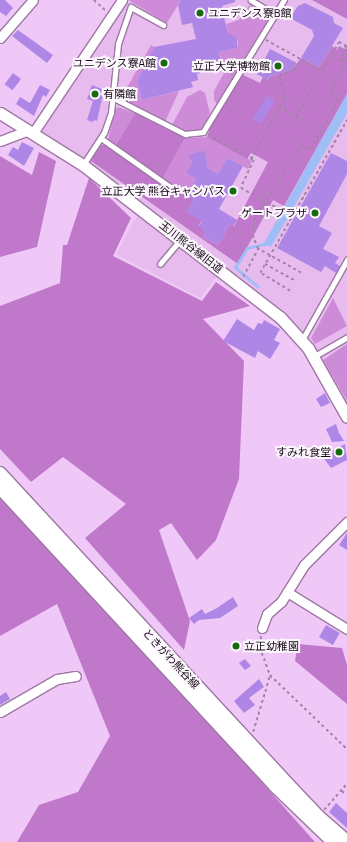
<!DOCTYPE html>
<meta charset="utf-8">
<style>
body{margin:0}
#map{position:relative;width:347px;height:842px;overflow:hidden;background:#f0c8f7;font-family:"Titillium Web","Noto Sans JP",sans-serif}
div>[style]{position:absolute}
.built>*{inset:0;background:#e8bbef}
.green>*{inset:0;background:#ce8cd8}
.forest>*{inset:0;background:#c078cb}
.water>*{inset:0;background:#9fbef5}
.stream>*{height:2.5px;margin:-1.25px;padding:0 1.25px;transform-origin:1.25px;border-radius:1.25px;background:#9fbef5}
.building>*{inset:0;background:#ae86e6;transform-origin:0 0}
.path>*{height:1.5px;margin-top:-0.75px;transform-origin:0;background:repeating-linear-gradient(90deg,#a284a7 0 3px,transparent 0 6px)}
.roads{filter:drop-shadow(1px 0 #9d78a3) drop-shadow(-1px 0 #9d78a3) drop-shadow(0 1px #9d78a3) drop-shadow(0 -1px #9d78a3)}
.service>*{height:4.5px;margin:-2.25px;padding:0 2.25px;transform-origin:2.25px;border-radius:2.25px;background:#fff}
.minor>*{height:9px;margin:-4.5px;padding:0 4.5px;transform-origin:4.5px;border-radius:4.5px;background:#fff}
.tertiary>*{height:11px;margin:-5.5px;padding:0 5.5px;transform-origin:5.5px;border-radius:5.5px;background:#fff}
.secondary>*{height:12px;margin:-6px;padding:0 6px;transform-origin:6px;border-radius:6px;background:#fff}
.dots>*{width:11px;height:11px;translate:-50% -50%;box-sizing:border-box;border:2px solid #fcf7fc;border-radius:50%}
span{translate:-50% -50%;white-space:nowrap;text-align:center;line-height:1.15;-webkit-text-stroke:4px #fcf7fc;paint-order:stroke}
.poi-label{font-size:11px;color:#150817}
.left{translate:0 -50%;text-align:left}
.right{translate:-100% -50%;text-align:right}
.street-label{font-size:11px;color:#150817}
</style>
<div id="map">
<div class="built">
<div style="clip-path:polygon(119px 0,347px 0,347px 408px,321px 362px,224px 267px,200px 298px,116px 254px,141px 208px,29px 133px)"></div>
</div>
<div class="green">
<div style="clip-path:polygon(128px 0,181px 0,167px 23px)"></div>
<div style="clip-path:polygon(251px 3px,269px 13px,270px 18px,247px 61px,239px 67px,218px 105px,214px 100px,214px 91px,225px 71px,219px 52px,237px 48px,238px 43px,237px 38px,229px 36px,226px 24px,239px 20px)"></div>
<div style="clip-path:polygon(151px 45px,154px 47px,137px 81px,142px 100px,179px 91px,165px 122px,120px 100px)"></div>
<div style="clip-path:polygon(200px 90px,205px 93px,210px 113px,202px 130px,192px 134px,172px 125px,187px 97px)"></div>
<div style="clip-path:polygon(118px 107px,135px 113px,116px 145px,108px 140px,114px 111px)"></div>
<div style="clip-path:polygon(207px 137px,252px 161px,248px 169px,227px 158px,218px 174px,208px 168px,205px 150px,190px 155px,192px 162px,186px 173px,196px 179px,187px 195px,163px 178px,185px 138px)"></div>
<div style="clip-path:polygon(333px 298px,347px 326px,315px 344px,311px 338px)"></div>
<div style="clip-path:polygon(347px 344px,347px 401px,323px 360px)"></div>
</div>
<div class="forest">
<div style="clip-path:polygon(312px 0,347px 0,347px 19px)"></div>
<div style="clip-path:polygon(332px 46px,337px 50px,339px 46px,347px 50px,347px 94px,284px 206px,273px 200px,238px 264px,91px 161px,99px 145px,116px 145px,135px 113px,185px 138px,163px 178px,194px 199px,187px 212px,202px 220px,199px 225px,205px 232px,203px 237px,218px 245px,230px 224px,234px 226px,268px 162px,251px 153px,247px 159px,207px 137px,210px 128px,241px 74px,260px 83px,263px 77px,268px 80px,271px 76px,293px 69px,301px 58px,319px 67px)"></div>
<div style="clip-path:polygon(39px 152px,56px 161px,37px 247px,0 257px,0 156px,32px 175px)"></div>
<div style="clip-path:polygon(89px 178px,131px 218px,113px 256px,202px 301px,216px 282px,250px 306px,203px 319px,244px 361px,239px 479px,216px 540px,197px 560px,171px 523px,159px 530px,190px 621px,184px 650px,85px 538px,126px 504px,63px 457px,31px 482px,0 449px,0 306px,60px 283px,63px 245px,67px 245px)"></div>
<div style="clip-path:polygon(0 497px,178px 688px,315px 842px,17px 842px,39px 805px,78px 792px,110px 736px,57px 604px,0 636px)"></div>
<div style="clip-path:polygon(298px 644px,342px 648px,347px 665px,347px 704px,295px 661px)"></div>
</div>
<div class="water">
<div style="clip-path:polygon(347px 94px,347px 113px,271px 247px,264px 243px)"></div>
</div>
<div class="stream">
<div style="left:258px;top:287px;width:30px;rotate:-140deg"></div>
<div style="left:235px;top:268px;width:23px;rotate:-59deg"></div>
<div style="left:247px;top:248px;width:22px;rotate:-13deg"></div>
</div>
<div class="building">
<div style="clip-path:polygon(0 0,5px 0,13px 8px,6px 16px,0 12px)"></div>
<div style="clip-path:polygon(181px 0,235px 0,235px 2px,222px 6px,222px 9px,228px 33px,237px 38px,237px 48px,219px 52px,221px 60px,199px 66px,200px 73px,197px 74px,198px 80px,191px 82px,193px 87px,142px 100px,137px 81px,154px 47px,196px 39px,192px 23px,182px 25px,178px 5px)"></div>
<div style="clip-path:polygon(305px 3px,333px 17px,334px 23px,343px 28px,319px 67px,301px 58px,314px 36px,312px 30px,290px 18px,298px 6px)"></div>
<div style="clip-path:polygon(18px 30px,53px 55px,47px 63px,12px 36px)"></div>
<div style="clip-path:polygon(270px 49px,297px 63px,293px 69px,271px 76px,268px 80px,257px 74px)"></div>
<div style="left:13px;top:73px;width:10px;height:14px;rotate:37deg"></div>
<div style="clip-path:polygon(40px 85px,50px 90px,46px 97px,43px 95px,34px 116px,16px 104px,20px 97px,30px 103px)"></div>
<div style="clip-path:polygon(92px 85px,102px 89px,100px 94px,103px 94px,97px 121px,94px 120px,93px 122px,87px 120px,93px 101px,87px 99px)"></div>
<div style="left:267px;top:96px;width:9px;height:27px;rotate:32deg"></div>
<div style="clip-path:polygon(22px 142px,34px 148px,24px 166px,8px 155px,13px 147px,18px 150px)"></div>
<div style="clip-path:polygon(205px 150px,208px 168px,218px 174px,227px 158px,243px 166px,219px 209px,237px 220px,233px 226px,230px 224px,218px 245px,203px 237px,205px 232px,199px 226px,202px 221px,186px 212px,194px 199px,187px 195px,196px 179px,186px 173px,192px 162px,189px 155px)"></div>
<div style="clip-path:polygon(331px 153px,347px 161px,347px 174px,319px 226px,332px 233px,323px 249px,339px 257px,335px 263px,340px 266px,336px 273px,325px 266px,321px 272px,277px 248px)"></div>
<div style="clip-path:polygon(237px 319px,254px 330px,258px 323px,262px 324px,264px 320px,280px 329px,274px 340px,280px 343px,270px 359px,258px 351px,255px 358px,223px 341px)"></div>
<div style="clip-path:polygon(325px 393px,330px 403px,321px 407px,316px 399px)"></div>
<div style="clip-path:polygon(336px 424px,339px 433px,344px 441px,332px 442px,326px 429px)"></div>
<div style="clip-path:polygon(345px 444px,347px 460px,331px 468px,322px 456px)"></div>
<div style="clip-path:polygon(347px 533px,347px 550px,339px 545px)"></div>
<div style="clip-path:polygon(233px 597px,238px 606px,220px 618px,199px 620px,194px 624px,189px 618px,202px 609px,205px 614px,217px 608px)"></div>
<div style="left:326px;top:625px;width:16px;height:14px;rotate:30deg"></div>
<div style="clip-path:polygon(245px 659px,251px 666px,245px 670px,239px 663px)"></div>
<div style="clip-path:polygon(259px 679px,264px 687px,249px 698px,255px 705px,244px 713px,234px 701px)"></div>
<div style="clip-path:polygon(6px 692px,10px 699px,0 705px,0 696px)"></div>
<div style="clip-path:polygon(336px 803px,347px 813px,347px 828px,329px 812px)"></div>
</div>
<div class="path">
<div style="left:94px;top:0;width:15px;rotate:42deg"></div>
<div style="left:266px;top:40px;width:64px;rotate:29deg"></div>
<div style="left:345px;top:46px;width:4px;rotate:56deg"></div>
<div style="left:347px;top:49px;width:12px;rotate:125deg"></div>
<div style="left:340px;top:59px;width:4px;rotate:34deg"></div>
<div style="left:343px;top:61px;width:8px;rotate:-60deg"></div>
<div style="left:279px;top:107px;width:10px;rotate:-61deg"></div>
<div style="left:284px;top:98px;width:23px;rotate:-103deg"></div>
<div style="left:279px;top:76px;width:16px;rotate:-22deg"></div>
<div style="left:294px;top:70px;width:12px;rotate:-55deg"></div>
<div style="left:296px;top:117px;width:19px;rotate:28deg"></div>
<div style="left:313px;top:126px;width:4px;rotate:135deg"></div>
<div style="left:310px;top:129px;width:9px;rotate:32deg"></div>
<div style="left:208px;top:135px;width:52px;rotate:28.5deg"></div>
<div style="left:254px;top:160px;width:31px;rotate:115deg"></div>
<div style="left:241px;top:188px;width:58px;rotate:28.8deg"></div>
<div style="left:251px;top:159px;width:59px;rotate:-61.7deg"></div>
<div style="left:279px;top:107px;width:20px;rotate:30deg"></div>
<div style="left:296px;top:117px;width:86px;rotate:-60.2deg"></div>
<div style="left:339px;top:42px;width:9px;rotate:27deg"></div>
<div style="left:265px;top:264px;width:35px;rotate:29deg"></div>
<div style="left:301px;top:273px;width:49px;rotate:-150.8deg"></div>
<div style="left:258px;top:249px;width:12px;rotate:-114deg"></div>
<div style="left:253px;top:238px;width:18px;rotate:-87deg"></div>
<div style="left:254px;top:220px;width:89px;rotate:-58.3deg"></div>
<div style="left:301px;top:144px;width:11px;rotate:27deg"></div>
<div style="left:311px;top:149px;width:56px;rotate:-61.1deg"></div>
<div style="left:338px;top:100px;width:10px;rotate:-151deg"></div>
<div style="left:329px;top:95px;width:39px;rotate:-63deg"></div>
<div style="left:243px;top:277px;width:32px;rotate:-62deg"></div>
<div style="left:290px;top:291px;width:35px;rotate:-149deg"></div>
<div style="left:260px;top:273px;width:176px;rotate:-60.4deg"></div>
<div style="left:261px;top:636px;width:17px;rotate:87deg"></div>
<div style="left:262px;top:653px;width:23px;rotate:70deg"></div>
<div style="left:270px;top:675px;width:107px;rotate:43.9deg"></div>
<div style="left:253px;top:732px;width:59px;rotate:-73.4deg"></div>
<div style="left:342px;top:791px;width:6px;rotate:39deg"></div>
<div style="left:324px;top:810px;width:35px;rotate:-49deg"></div>
</div>
<div class="roads">
<div class="service">
<div style="left:251px;top:0;width:29px;rotate:31deg"></div>
<div style="left:114px;top:98px;width:80px;rotate:26.9deg"></div>
<div style="left:185px;top:134px;width:18px;rotate:-6deg"></div>
<div style="left:203px;top:132px;width:155px;rotate:-58.5deg"></div>
<div style="left:101px;top:138px;width:92px;rotate:35.2deg"></div>
<div style="left:83px;top:165px;width:38px;rotate:-57deg"></div>
<div style="left:104px;top:133px;width:21px;rotate:-71deg"></div>
<div style="left:111px;top:113px;width:69px;rotate:-84.2deg"></div>
<div style="left:118px;top:44px;width:39px;rotate:-71deg"></div>
<div style="left:131px;top:7px;width:37px;rotate:29deg"></div>
<div style="left:160px;top:264px;width:31px;rotate:-50deg"></div>
<div style="left:302px;top:340px;width:92px;rotate:-60.6deg"></div>
<div style="left:313px;top:357px;width:39px;rotate:-30deg"></div>
</div>
<div class="minor">
<div style="left:0;top:38px;width:50px;rotate:-49deg"></div>
<div style="left:33px;top:133px;width:160px;rotate:-56.2deg"></div>
<div style="left:0;top:141px;width:30px;rotate:-21deg"></div>
<div style="left:287px;top:592px;width:70px;rotate:31.7deg"></div>
<div style="left:262px;top:628px;width:15px;rotate:-70deg"></div>
<div style="left:267px;top:614px;width:18px;rotate:-41deg"></div>
<div style="left:281px;top:602px;width:44px;rotate:-58.1deg"></div>
<div style="left:304px;top:565px;width:61px;rotate:-45deg"></div>
<div style="left:0;top:712px;width:66px;rotate:-30.1deg"></div>
<div style="left:57px;top:679px;width:19px;rotate:-9deg"></div>
</div>
<div class="tertiary">
<div style="left:0;top:113px;width:98px;rotate:32.1deg"></div>
<div style="left:83px;top:165px;width:249px;rotate:37.7deg"></div>
<div style="left:280px;top:317px;width:42px;rotate:47.9deg"></div>
<div style="left:308px;top:348px;width:79px;rotate:60.5deg"></div>
</div>
<div class="secondary">
<div style="left:0;top:473px;width:415px;rotate:47.2deg"></div>
<div style="left:282px;top:778px;width:52px;rotate:46.5deg"></div>
<div style="left:318px;top:816px;width:38px;rotate:41deg"></div>
<div style="left:0;top:488px;width:407px;rotate:47.3deg"></div>
<div style="left:276px;top:787px;width:79px;rotate:44deg"></div>
</div>
</div>
<div class="dots">
<div style="left:200px;top:13px;background:#186a0e"></div>
<div style="left:164px;top:63px;background:#186a0e"></div>
<div style="left:278px;top:66px;background:#186a0e"></div>
<div style="left:95px;top:94px;background:#186a0e"></div>
<div style="left:233px;top:191px;background:#186a0e"></div>
<div style="left:315px;top:213px;background:#186a0e"></div>
<div style="left:339px;top:452px;background:#186a0e"></div>
<div style="left:236px;top:646px;background:#186a0e"></div>
</div>
<div class="poi-label">
<span class="left" style="left:208px;top:13px">ユニデンス寮B館</span>
<span class="right" style="left:156px;top:63px">ユニデンス寮A館</span>
<span class="right" style="left:270px;top:66px">立正大学博物館</span>
<span class="left" style="left:103px;top:94px">有隣館</span>
<span class="right" style="left:225px;top:191px">立正大学 熊谷キャンパス</span>
<span class="right" style="left:307px;top:213px">ゲートプラザ</span>
<span class="right" style="left:331px;top:452px">すみれ食堂</span>
<span class="left" style="left:244px;top:646px">立正幼稚園</span>
</div>
<div class="street-label">
<span style="left:191px;top:247px;rotate:38deg">玉川熊谷線旧道</span>
<span style="left:171px;top:659px;rotate:47deg">ときがわ熊谷線</span>
</div>
</div>
